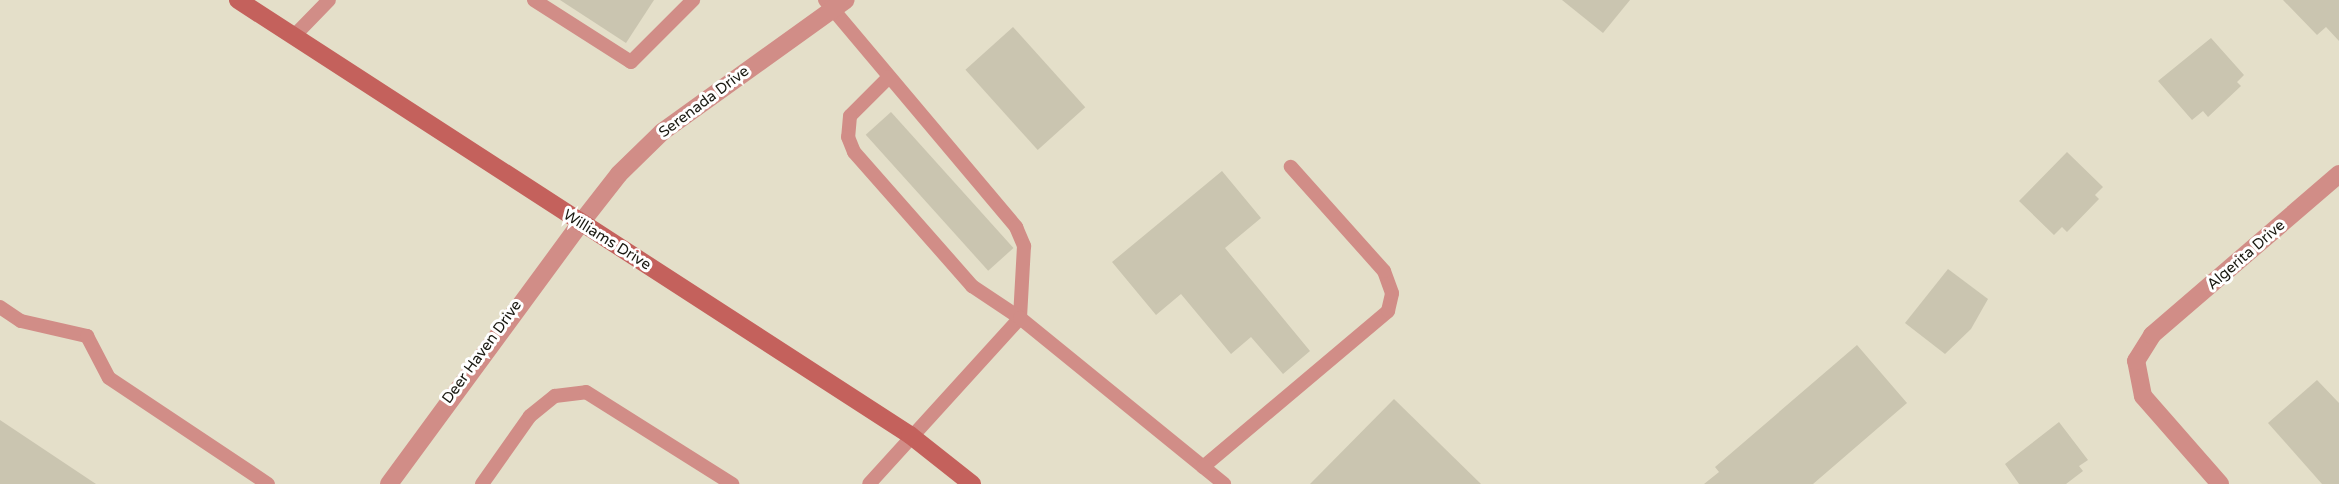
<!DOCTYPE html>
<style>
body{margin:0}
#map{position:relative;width:2339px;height:484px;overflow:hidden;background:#e4dfc9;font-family:"Varela Round",sans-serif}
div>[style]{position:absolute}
.building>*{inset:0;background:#cac5b0;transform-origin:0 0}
.service>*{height:14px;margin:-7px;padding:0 7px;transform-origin:7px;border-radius:7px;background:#d18d87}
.minor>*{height:18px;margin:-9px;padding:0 9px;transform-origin:9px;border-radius:9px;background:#d18d87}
.tertiary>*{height:18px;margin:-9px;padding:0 9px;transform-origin:9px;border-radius:9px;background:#d18d87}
.secondary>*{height:18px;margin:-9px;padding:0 9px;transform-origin:9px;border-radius:9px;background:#c4615c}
span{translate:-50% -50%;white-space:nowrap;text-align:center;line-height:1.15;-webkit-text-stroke:6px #fff;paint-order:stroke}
.street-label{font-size:15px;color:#1a1911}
</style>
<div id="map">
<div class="building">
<div style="clip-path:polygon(560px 0,654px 0,626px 43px)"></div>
<div style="clip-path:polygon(1562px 0,1630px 0,1603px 33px)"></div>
<div style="clip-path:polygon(2283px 0,2339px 0,2339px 41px,2326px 27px,2317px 35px)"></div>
<div style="left:1013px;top:27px;width:108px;height:64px;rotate:48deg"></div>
<div style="clip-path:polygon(2211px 38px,2244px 75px,2237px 82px,2241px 86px,2208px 117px,2203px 111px,2192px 120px,2158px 81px)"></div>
<div style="left:891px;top:112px;width:183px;height:34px;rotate:48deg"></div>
<div style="clip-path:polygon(2067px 152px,2103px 187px,2095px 195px,2099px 199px,2067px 232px,2062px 227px,2054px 235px,2019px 201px)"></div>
<div style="clip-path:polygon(1222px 171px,1261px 218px,1225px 248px,1310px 351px,1283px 374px,1251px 337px,1231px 354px,1181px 294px,1156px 315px,1112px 262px)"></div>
<div style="clip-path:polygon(1948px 269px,1988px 299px,1971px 329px,1945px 354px,1905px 323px)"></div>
<div style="clip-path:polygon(1857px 345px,1907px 403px,1813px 484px,1704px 484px,1719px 472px,1715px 467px)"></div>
<div style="clip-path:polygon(2317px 380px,2339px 403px,2339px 484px,2322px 484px,2268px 423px)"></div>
<div style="clip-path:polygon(1394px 399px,1481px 484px,1310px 484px)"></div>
<div style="clip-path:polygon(0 420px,96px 484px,0 484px)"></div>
<div style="clip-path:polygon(2059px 422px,2088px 460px,2079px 466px,2083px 471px,2066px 484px,2019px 484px,2005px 464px)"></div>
</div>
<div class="service">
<div style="left:534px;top:0;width:115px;rotate:32.6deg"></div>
<div style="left:631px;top:62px;width:88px;rotate:-45deg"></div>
<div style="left:825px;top:0;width:297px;rotate:49.9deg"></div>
<div style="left:1016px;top:227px;width:21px;rotate:67deg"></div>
<div style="left:1024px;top:246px;width:72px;rotate:93.2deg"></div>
<div style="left:1020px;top:318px;width:224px;rotate:132.3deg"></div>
<div style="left:294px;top:36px;width:50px;rotate:-45.8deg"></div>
<div style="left:889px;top:77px;width:55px;rotate:135deg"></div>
<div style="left:850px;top:116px;width:21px;rotate:95deg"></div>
<div style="left:848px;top:137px;width:16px;rotate:68deg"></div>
<div style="left:854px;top:152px;width:179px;rotate:48.6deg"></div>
<div style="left:972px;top:286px;width:58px;rotate:33.7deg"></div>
<div style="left:1020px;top:318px;width:263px;rotate:39.1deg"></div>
<div style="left:0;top:307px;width:25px;rotate:34deg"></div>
<div style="left:21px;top:321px;width:68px;rotate:12.8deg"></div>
<div style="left:87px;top:336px;width:47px;rotate:62.4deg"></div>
<div style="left:109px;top:378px;width:191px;rotate:33.7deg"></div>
<div style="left:1203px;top:467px;width:242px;rotate:-40.1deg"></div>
<div style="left:1388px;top:311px;width:18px;rotate:-77deg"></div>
<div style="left:1392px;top:293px;width:23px;rotate:-110deg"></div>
<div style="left:1384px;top:271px;width:140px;rotate:-131.8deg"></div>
<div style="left:482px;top:484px;width:83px;rotate:-54.8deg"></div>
<div style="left:530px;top:416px;width:32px;rotate:-39deg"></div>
<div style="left:555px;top:396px;width:31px;rotate:-7deg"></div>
<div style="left:586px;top:392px;width:173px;rotate:32.2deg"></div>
</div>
<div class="minor">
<div style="left:389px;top:484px;width:323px;rotate:-53.7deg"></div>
<div style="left:2220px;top:484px;width:117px;rotate:-131.2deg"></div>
<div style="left:2143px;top:396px;width:36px;rotate:-101deg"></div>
<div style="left:2136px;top:361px;width:31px;rotate:-58deg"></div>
<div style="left:2152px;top:335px;width:247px;rotate:-40.7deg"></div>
</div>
<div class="tertiary">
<div style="left:580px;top:224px;width:63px;rotate:-52deg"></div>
<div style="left:619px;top:174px;width:60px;rotate:-44.3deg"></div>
<div style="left:662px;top:132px;width:226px;rotate:-35.7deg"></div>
</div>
<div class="secondary">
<div style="left:238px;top:0;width:801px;rotate:32.92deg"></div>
<div style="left:910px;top:435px;width:79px;rotate:38.3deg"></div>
</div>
<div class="street-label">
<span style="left:704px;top:102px;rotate:-37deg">Serenada Drive</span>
<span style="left:607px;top:240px;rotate:32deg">Williams Drive</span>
<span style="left:2246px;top:255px;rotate:-41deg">Algerita Drive</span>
<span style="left:482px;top:352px;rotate:-54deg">Deer Haven Drive</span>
</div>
</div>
